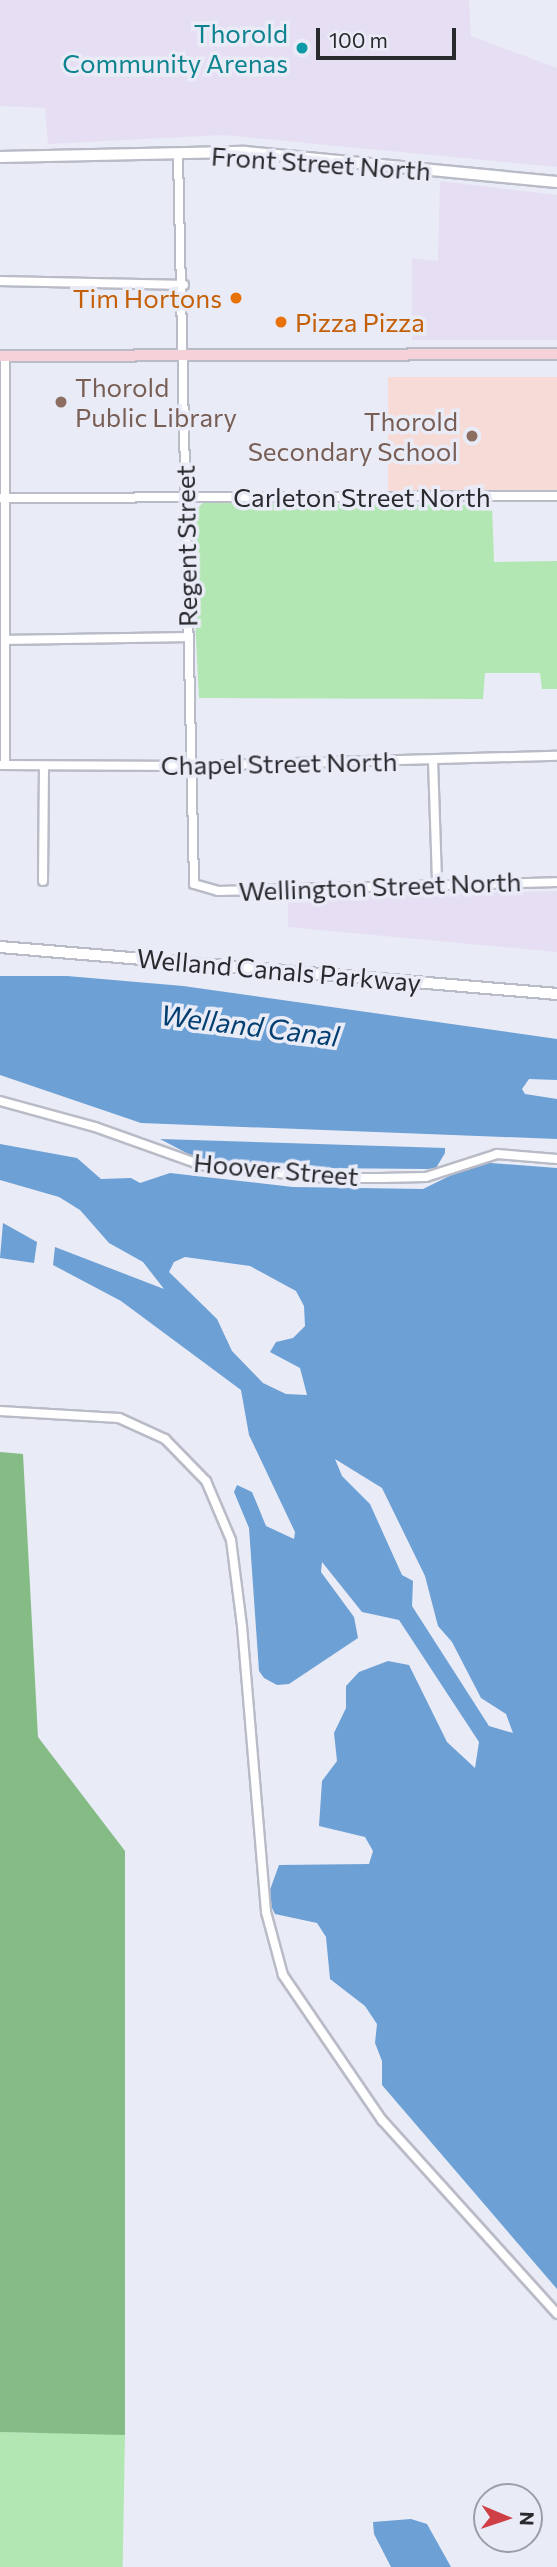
<!DOCTYPE html>
<style>
body{margin:0}
#map{position:relative;width:557px;height:2567px;overflow:hidden;background:#e9ebf7;font-family:Commissioner,sans-serif}
div>[style]{position:absolute}
.industrial>*{inset:0;background:#e6def3}
.education>*{inset:0;background:#f6dbd6;transform-origin:0 0}
.green>*{inset:0;background:#b2e6b2;transform-origin:0 0}
.forest>*{inset:0;background:#85bc86}
.water>*{inset:0;background:#6da0d5}
.roads{filter:drop-shadow(2px 0 #b9bbc7) drop-shadow(-2px 0 #b9bbc7) drop-shadow(0 2px #b9bbc7) drop-shadow(0 -2px #b9bbc7)}
.minor>*{height:8px;margin:-4px;padding:0 4px;transform-origin:4px;border-radius:4px;background:#fff}
.tertiary>*{height:10px;margin:-5px;padding:0 5px;transform-origin:5px;border-radius:5px;background:#fff}
.secondary>*{height:10px;margin:-5px;padding:0 5px;transform-origin:5px;border-radius:5px;background:#f5d1da}
.dots>*{width:19px;height:19px;translate:-50% -50%;box-sizing:border-box;border:4px solid #e9ebf7;border-radius:50%}
span{translate:-50% -50%;white-space:nowrap;text-align:center;line-height:1.15;-webkit-text-stroke:7px #e9ebf7;paint-order:stroke}
.culture-label{font-size:26px;color:#0d838f}
.right{translate:-100% -50%;text-align:right}
.street-label{font-size:26px;color:#292a2e}
.food-label{font-size:26px;color:#c56008}
.left{translate:0 -50%;text-align:left}
.education-label{font-size:26px;color:#785e54}
.water-label{font-size:28px;color:#033f70;font-style:italic}
.north{position:absolute;left:473px;top:2483px;width:70px;height:70px;box-sizing:border-box;background:#e9ebf7;border:2px solid #9c9ea7;border-radius:50%;rotate:92deg;font-size:19px;font-weight:700;line-height:28px;text-align:center;color:#292a2e}
.north::after{content:'';display:block;margin:auto;width:24px;height:32px;background:#cf3f46;clip-path:polygon(50% 0,100% 100%,50% 72%,0 100%)}
.scale{position:absolute;left:316px;top:28px;width:140px;height:32px;box-sizing:border-box;border:4px solid #292a2e;border-top:0;padding-left:9px;font-size:21px;line-height:24px;white-space:nowrap;color:#292a2e;-webkit-text-stroke:5px #e9ebf7;paint-order:stroke}
</style>
<div id="map">
<div class="industrial">
<div style="clip-path:polygon(0 0,469px 0,471px 36px,557px 68px,557px 167px,222px 135px,48px 144px,45px 108px,0 106px)"></div>
<div style="clip-path:polygon(440px 181px,557px 195px,557px 340px,412px 340px,412px 258px,438px 261px)"></div>
<div style="clip-path:polygon(557px 891px,557px 952px,288px 927px,288px 898px)"></div>
</div>
<div class="education">
<div style="left:557px;top:377px;width:115px;height:169px;rotate:90deg"></div>
</div>
<div class="green">
<div style="clip-path:polygon(203px 503px,492px 505px,494px 562px,557px 561px,557px 689px,542px 689px,540px 673px,485px 673px,483px 699px,199px 698px,190px 515px)"></div>
<div style="left:0;top:2432px;width:125px;height:135px;rotate:1deg"></div>
</div>
<div class="forest">
<div style="clip-path:polygon(0 1452px,23px 1454px,38px 1737px,125px 1851px,125px 2435px,0 2432px)"></div>
</div>
<div class="water">
<div style="clip-path:polygon(0 976px,67px 976px,183px 986px,557px 1039px,557px 1080px,529px 1079px,522px 1089px,525px 1094px,557px 1099px,557px 1139px,141px 1123px,0 1075px)"></div>
<div style="clip-path:polygon(160px 1139px,445px 1148px,445px 1153px,436px 1168px,428px 1169px,316px 1168px,196px 1158px)"></div>
<div style="clip-path:polygon(evenodd,0 1144px,77px 1158px,101px 1179px,131px 1178px,140px 1183px,170px 1173px,293px 1187px,423px 1189px,478px 1162px,557px 1168px,557px 2289px,382px 2085px,382px 2061px,375px 2043px,377px 2024px,365px 2006px,330px 1979px,326px 1937px,317px 1923px,275px 1914px,267px 1898px,279px 1865px,369px 1864px,373px 1851px,365px 1837px,319px 1826px,322px 1781px,337px 1761px,334px 1733px,346px 1708px,346px 1686px,359px 1672px,388px 1661px,409px 1665px,447px 1742px,475px 1768px,479px 1742px,399px 1620px,362px 1612px,322px 1562px,321px 1572px,354px 1617px,358px 1638px,289px 1684px,277px 1685px,264px 1678px,259px 1671px,249px 1528px,234px 1492px,237px 1485px,252px 1492px,266px 1526px,294px 1539px,295px 1532px,249px 1435px,241px 1390px,121px 1301px,53px 1265px,55px 1247px,164px 1289px,143px 1262px,109px 1243px,80px 1210px,59px 1197px,0 1180px,0 1144px,185px 1257px,250px 1266px,296px 1291px,304px 1306px,305px 1326px,293px 1338px,276px 1342px,270px 1352px,300px 1368px,307px 1395px,286px 1394px,263px 1383px,232px 1351px,217px 1319px,169px 1272px,174px 1262px,185px 1257px,0 1144px,335px 1459px,382px 1488px,425px 1576px,438px 1626px,452px 1642px,481px 1698px,506px 1714px,513px 1733px,489px 1726px,412px 1606px,413px 1581px,402px 1575px,370px 1504px,342px 1476px,335px 1459px)"></div>
<div style="clip-path:polygon(3px 1223px,37px 1242px,34px 1263px,0 1258px)"></div>
<div style="clip-path:polygon(411px 2519px,427px 2524px,451px 2567px,391px 2567px,374px 2534px,373px 2522px)"></div>
</div>
<div class="roads">
<div class="minor">
<div style="left:178px;top:155px;width:729px;rotate:88.74deg"></div>
<div style="left:194px;top:884px;width:25px;rotate:16deg"></div>
<div style="left:218px;top:891px;width:339px;rotate:-1.5deg"></div>
<div style="left:0;top:281px;width:184px;rotate:1.2deg"></div>
<div style="left:0;top:498px;width:557px;rotate:-0.21deg"></div>
<div style="left:5px;top:640px;width:183px;rotate:-0.9deg"></div>
<div style="left:433px;top:760px;width:123px;rotate:88.1deg"></div>
<div style="left:0;top:765px;width:188px;rotate:0.3deg"></div>
<div style="left:188px;top:766px;width:369px;rotate:-1.6deg"></div>
<div style="left:5px;top:765px;width:410px;rotate:-90deg"></div>
<div style="left:43px;top:881px;width:115px;rotate:-89.5deg"></div>
<div style="left:0;top:1101px;width:98px;rotate:15.3deg"></div>
<div style="left:95px;top:1127px;width:113px;rotate:19.7deg"></div>
<div style="left:201px;top:1165px;width:127px;rotate:5.9deg"></div>
<div style="left:327px;top:1178px;width:53px"></div>
<div style="left:380px;top:1178px;width:46px;rotate:-1.2deg"></div>
<div style="left:426px;top:1177px;width:75px;rotate:-17.9deg"></div>
<div style="left:497px;top:1154px;width:60px;rotate:4.8deg"></div>
<div style="left:0;top:1411px;width:119px;rotate:3.4deg"></div>
<div style="left:119px;top:1418px;width:51px;rotate:24.5deg"></div>
<div style="left:165px;top:1439px;width:59px;rotate:45.7deg"></div>
<div style="left:206px;top:1481px;width:64px;rotate:67deg"></div>
<div style="left:231px;top:1540px;width:87px;rotate:82.7deg"></div>
<div style="left:242px;top:1626px;width:287px;rotate:85.2deg"></div>
<div style="left:266px;top:1912px;width:65px;rotate:74.9deg"></div>
<div style="left:283px;top:1975px;width:176px;rotate:55.7deg"></div>
<div style="left:382px;top:2120px;width:261px;rotate:47.9deg"></div>
</div>
<div class="tertiary">
<div style="left:0;top:157px;width:245px;rotate:-1.2deg"></div>
<div style="left:245px;top:152px;width:313px;rotate:5.5deg"></div>
<div style="left:0;top:947px;width:559px;rotate:4.82deg"></div>
</div>
<div class="secondary">
<div style="left:0;top:356px;width:557px;rotate:-0.21deg"></div>
</div>
</div>
<div class="dots">
<div style="left:302px;top:48px;background:#0f9aa8"></div>
<div style="left:236px;top:298px;background:#e8710a"></div>
<div style="left:281px;top:322px;background:#e8710a"></div>
<div style="left:61px;top:402px;background:#8d6e63"></div>
<div style="left:472px;top:436px;background:#8d6e63"></div>
</div>
<div class="culture-label">
<span class="right" style="left:288px;top:48px">Thorold<br>Community Arenas</span>
</div>
<div class="street-label">
<span style="left:321px;top:163px;rotate:4deg">Front Street North</span>
<span style="left:362px;top:497px">Carleton Street North</span>
<span style="left:186px;top:546px;rotate:-91deg">Regent Street</span>
<span style="left:279px;top:763px;rotate:-1deg">Chapel Street North</span>
<span style="left:380px;top:886px;rotate:-2deg">Wellington Street North</span>
<span style="left:279px;top:970px;rotate:5deg">Welland Canals Parkway</span>
<span style="left:276px;top:1169px;rotate:5deg">Hoover Street</span>
</div>
<div class="food-label">
<span class="right" style="left:222px;top:298px">Tim Hortons</span>
<span class="left" style="left:295px;top:322px">Pizza Pizza</span>
</div>
<div class="education-label">
<span class="left" style="left:75px;top:402px">Thorold<br>Public Library</span>
<span class="right" style="left:458px;top:436px">Thorold<br>Secondary School</span>
</div>
<div class="water-label">
<span style="left:250px;top:1025px;rotate:7deg">Welland Canal</span>
</div>
<div class="north">N</div>
<div class="scale">100 m</div>
</div>
